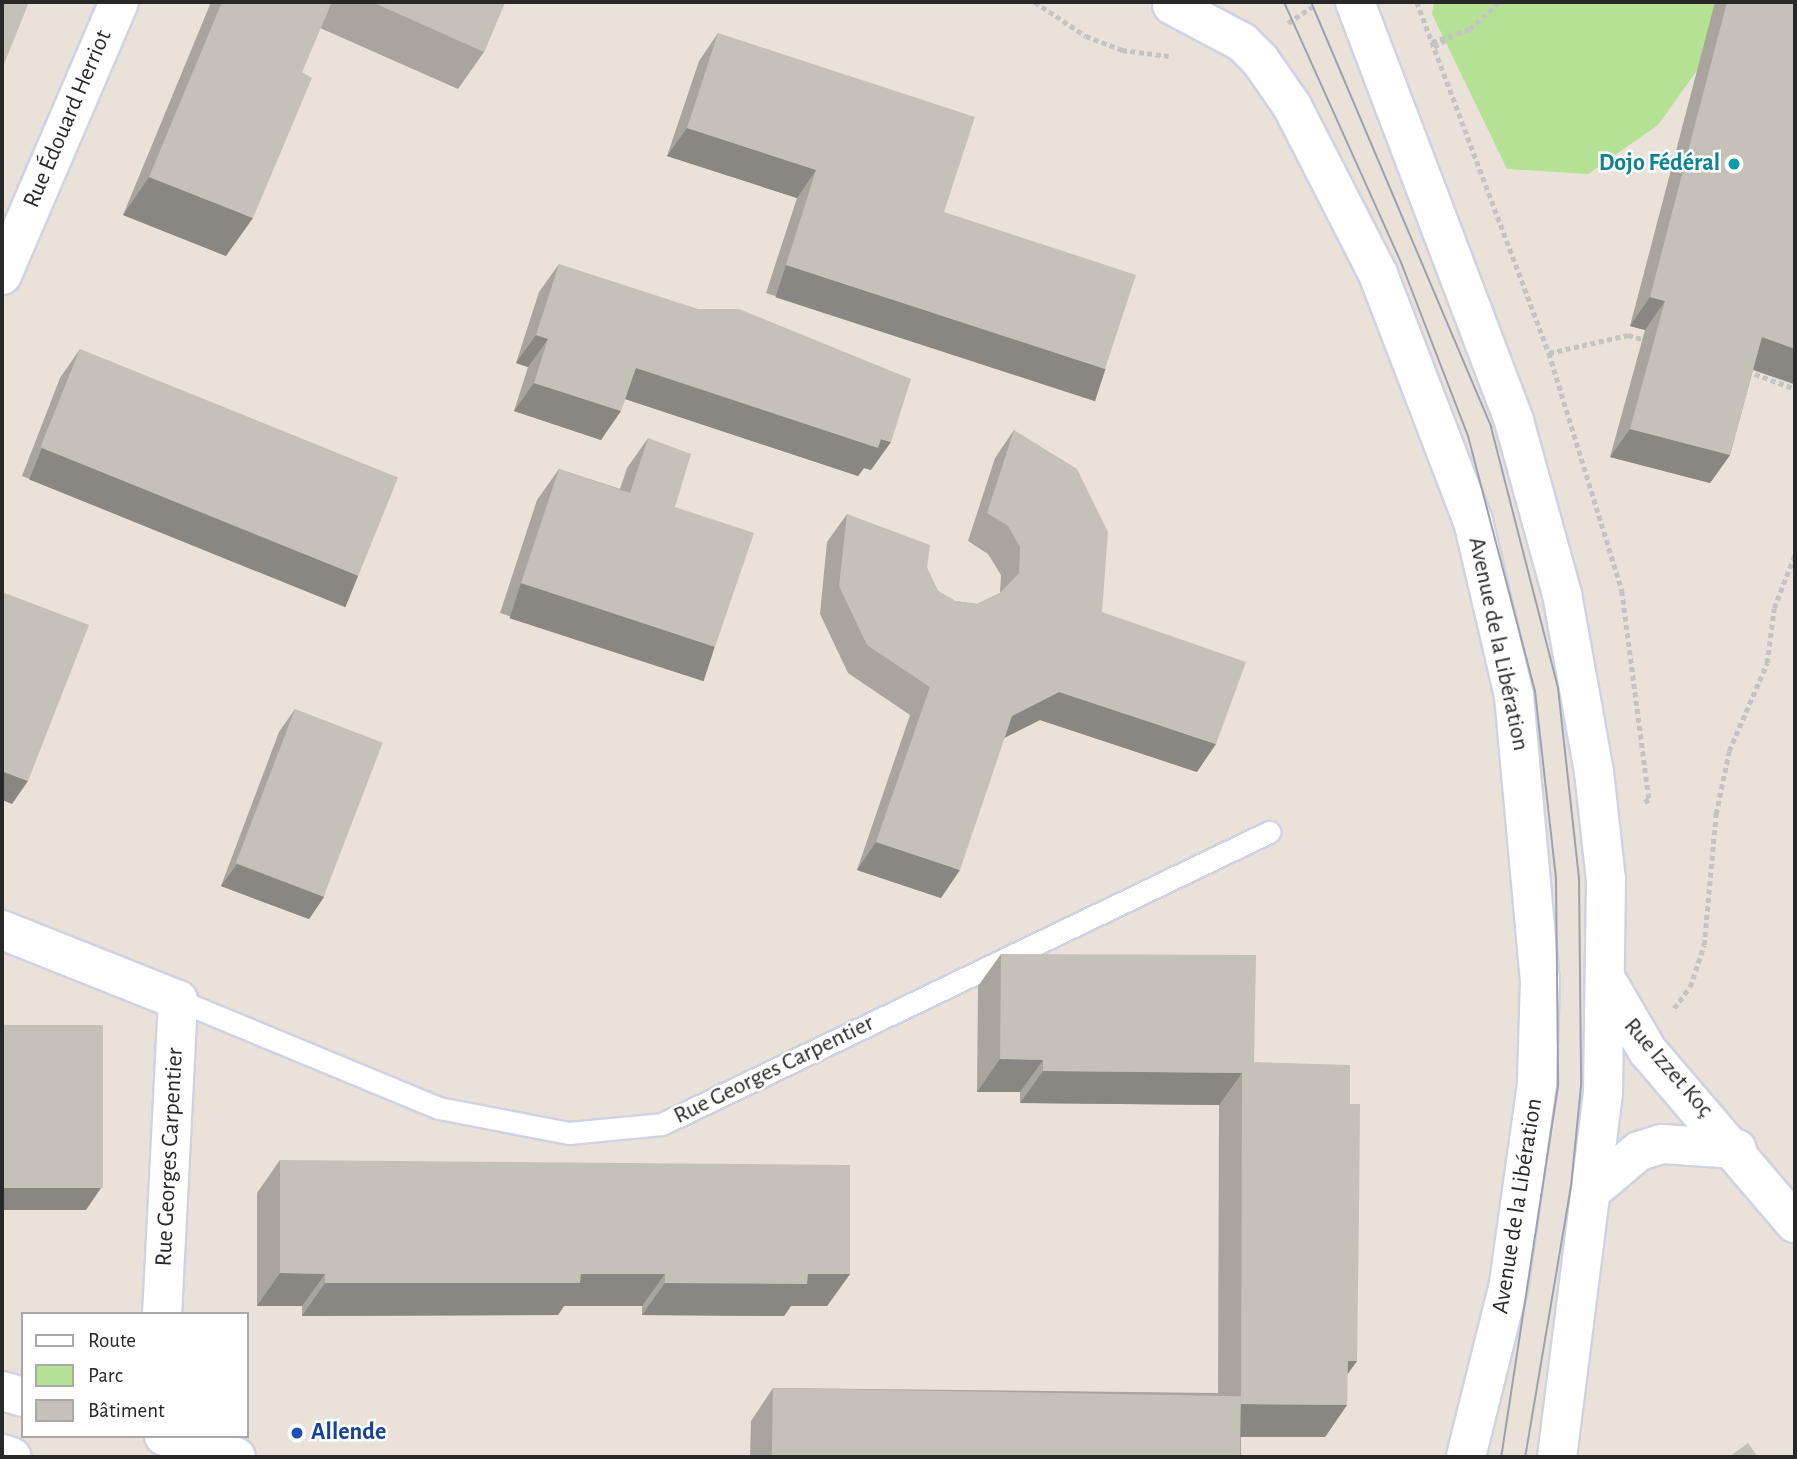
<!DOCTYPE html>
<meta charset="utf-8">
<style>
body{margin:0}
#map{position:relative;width:1797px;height:1459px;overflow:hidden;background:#eae2d9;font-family:"Alegreya Sans",sans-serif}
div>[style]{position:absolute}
.green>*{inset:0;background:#b5e195}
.path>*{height:4.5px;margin-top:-2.25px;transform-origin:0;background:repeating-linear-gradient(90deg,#c3c3c3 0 5px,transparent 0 8.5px)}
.roads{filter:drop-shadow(2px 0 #cfd3e1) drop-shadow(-2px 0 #cfd3e1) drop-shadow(0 2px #cfd3e1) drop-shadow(0 -2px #cfd3e1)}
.service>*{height:21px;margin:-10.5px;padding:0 10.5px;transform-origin:10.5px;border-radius:10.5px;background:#fff}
.minor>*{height:38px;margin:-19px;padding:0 19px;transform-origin:19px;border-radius:19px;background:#fff}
.tertiary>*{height:38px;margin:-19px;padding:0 19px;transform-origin:19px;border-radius:19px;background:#fff}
.tram>*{height:2px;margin:-1px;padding:0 1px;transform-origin:1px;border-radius:1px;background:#9ca1b2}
.wall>*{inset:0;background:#a9a59e}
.shaded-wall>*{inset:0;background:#8a8681;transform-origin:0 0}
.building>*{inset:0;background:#c5c0b8;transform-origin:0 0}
.dots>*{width:19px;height:19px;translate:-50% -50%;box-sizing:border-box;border:4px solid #fff;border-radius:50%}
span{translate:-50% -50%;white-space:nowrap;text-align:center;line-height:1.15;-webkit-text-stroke:5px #fff;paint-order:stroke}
.street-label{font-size:24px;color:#282828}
.culture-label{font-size:24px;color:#0d838f;font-weight:700}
.right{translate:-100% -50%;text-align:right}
.transit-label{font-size:24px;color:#164399;font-weight:700}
.left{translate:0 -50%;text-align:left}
.frame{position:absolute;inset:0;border:4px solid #282828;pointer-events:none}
.legend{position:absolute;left:21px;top:1312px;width:228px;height:126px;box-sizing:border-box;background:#fff;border:2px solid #a9a9a9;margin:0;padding:9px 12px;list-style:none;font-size:21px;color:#282828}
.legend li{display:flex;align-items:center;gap:14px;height:35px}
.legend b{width:35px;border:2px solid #a9a9a9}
</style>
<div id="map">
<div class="green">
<div style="clip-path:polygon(1434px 2px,1746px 2px,1658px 125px,1588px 174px,1507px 169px,1432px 14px)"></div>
</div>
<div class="path">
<div style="left:1035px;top:2px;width:61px;rotate:33.7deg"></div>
<div style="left:1086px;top:36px;width:39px;rotate:21deg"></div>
<div style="left:1122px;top:50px;width:47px;rotate:7.3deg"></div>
<div style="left:1417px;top:2px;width:375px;rotate:69.4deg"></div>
<div style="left:1549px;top:353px;width:249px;rotate:72.9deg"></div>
<div style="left:1622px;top:591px;width:211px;rotate:82.6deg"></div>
<div style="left:1649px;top:800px;width:8px;rotate:150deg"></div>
<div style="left:1288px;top:23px;width:29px;rotate:-34deg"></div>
<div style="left:1432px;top:42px;width:40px;rotate:-18.9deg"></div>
<div style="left:1470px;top:29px;width:40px;rotate:-43deg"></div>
<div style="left:1434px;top:47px;width:23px;rotate:-31deg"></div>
<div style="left:1549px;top:353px;width:81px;rotate:-12.8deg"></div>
<div style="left:1628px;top:335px;width:18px;rotate:16deg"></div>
<div style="left:1747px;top:371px;width:49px;rotate:20.3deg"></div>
<div style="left:1674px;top:1008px;width:26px;rotate:-53deg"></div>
<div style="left:1690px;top:987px;width:44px;rotate:-71.6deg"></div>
<div style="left:1704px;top:945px;width:132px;rotate:-84.8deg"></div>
<div style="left:1716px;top:814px;width:64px;rotate:-78.3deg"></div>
<div style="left:1729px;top:751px;width:96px;rotate:-66.6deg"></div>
<div style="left:1767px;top:663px;width:55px;rotate:-82.7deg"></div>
<div style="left:1774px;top:608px;width:58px;rotate:-68.7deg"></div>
</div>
<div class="roads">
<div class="service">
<div style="left:178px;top:1000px;width:282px;rotate:22.5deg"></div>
<div style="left:439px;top:1108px;width:132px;rotate:10.9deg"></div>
<div style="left:569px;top:1133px;width:93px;rotate:-5.5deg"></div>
<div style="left:662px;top:1124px;width:674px;rotate:-25.69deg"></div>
</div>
<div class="minor">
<div style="left:2px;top:275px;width:297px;rotate:-66.8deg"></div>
<div style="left:2px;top:930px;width:189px;rotate:21.7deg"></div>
<div style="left:178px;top:1000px;width:314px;rotate:92.9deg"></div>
<div style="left:1607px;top:981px;width:80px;rotate:59.9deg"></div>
<div style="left:1647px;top:1050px;width:228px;rotate:49.5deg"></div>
<div style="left:1595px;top:1188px;width:57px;rotate:-40.1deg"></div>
<div style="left:1639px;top:1151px;width:24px;rotate:-17deg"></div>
<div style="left:1662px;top:1144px;width:75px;rotate:3.8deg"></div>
<div style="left:2px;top:1391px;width:22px;rotate:16deg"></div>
<div style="left:164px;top:1436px;width:75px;rotate:16.3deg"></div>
<div style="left:2px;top:1454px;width:10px;rotate:17deg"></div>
</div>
<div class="tertiary">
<div style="left:1355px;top:2px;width:448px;rotate:69.2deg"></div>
<div style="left:1514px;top:421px;width:180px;rotate:74.5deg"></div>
<div style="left:1562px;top:594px;width:181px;rotate:79.8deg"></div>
<div style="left:1594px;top:772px;width:109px;rotate:83.7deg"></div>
<div style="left:1606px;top:880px;width:213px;rotate:90.8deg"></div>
<div style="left:1603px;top:1093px;width:367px;rotate:97.2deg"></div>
<div style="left:1172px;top:5px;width:79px;rotate:27.9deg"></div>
<div style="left:1242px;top:42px;width:25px;rotate:45deg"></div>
<div style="left:1260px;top:60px;width:56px;rotate:55.2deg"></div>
<div style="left:1292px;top:106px;width:189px;rotate:62.9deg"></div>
<div style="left:1378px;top:274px;width:265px;rotate:69deg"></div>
<div style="left:1473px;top:521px;width:180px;rotate:76.8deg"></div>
<div style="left:1514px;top:696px;width:285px;rotate:84.8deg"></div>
<div style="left:1540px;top:980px;width:104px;rotate:91.7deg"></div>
<div style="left:1537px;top:1084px;width:202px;rotate:98deg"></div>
<div style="left:1509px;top:1284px;width:178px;rotate:104deg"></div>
</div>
</div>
<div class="tram">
<div style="left:1284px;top:2px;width:288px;rotate:65.8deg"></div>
<div style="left:1402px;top:265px;width:183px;rotate:68.9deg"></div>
<div style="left:1468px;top:436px;width:264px;rotate:75.3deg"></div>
<div style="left:1535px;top:691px;width:189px;rotate:83.6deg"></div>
<div style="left:1556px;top:879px;width:207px;rotate:89.4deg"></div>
<div style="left:1558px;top:1086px;width:375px;rotate:98.7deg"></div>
<div style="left:1311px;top:2px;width:462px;rotate:67deg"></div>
<div style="left:1491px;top:427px;width:269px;rotate:75.6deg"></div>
<div style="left:1558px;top:688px;width:191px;rotate:83.7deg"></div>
<div style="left:1579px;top:878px;width:208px;rotate:89.4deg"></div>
<div style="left:1581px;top:1086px;width:100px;rotate:95.7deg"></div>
<div style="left:1571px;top:1186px;width:275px;rotate:99.6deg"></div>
</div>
<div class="wall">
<div style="clip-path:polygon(211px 2px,505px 2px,484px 52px,458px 89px,320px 28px,226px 256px,123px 215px)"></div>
<div style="clip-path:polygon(1715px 2px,1795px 2px,1793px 384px,1753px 370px,1730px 455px,1710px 483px,1610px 457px,1645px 330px,1630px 326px)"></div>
<div style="clip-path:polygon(718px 33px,944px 212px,1085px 397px,766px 293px,797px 198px,667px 156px,699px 61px)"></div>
<div style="clip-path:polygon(559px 264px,871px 470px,864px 468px,858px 476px,625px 399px,601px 440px,514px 411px,528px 367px,516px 363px,539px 292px)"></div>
<div style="clip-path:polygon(80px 349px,359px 573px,339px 602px,22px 476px,60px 378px)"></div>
<div style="clip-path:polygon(1014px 430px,1102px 612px,1197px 772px,1040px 720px,1004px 738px,941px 898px,857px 870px,910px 715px,848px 673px,820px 614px,827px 542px,847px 514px,927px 568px,938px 591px,955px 601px,977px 604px,1000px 593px,1001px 575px,988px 554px,968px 541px,995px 458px)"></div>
<div style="clip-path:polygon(648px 438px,675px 507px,693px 677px,500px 613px,537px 500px,559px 469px,620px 489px,627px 468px)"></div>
<div style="clip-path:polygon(295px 709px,324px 897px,309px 919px,221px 886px,279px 732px)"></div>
<div style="clip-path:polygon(1001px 954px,1350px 1104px,1357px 1361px,1347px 1374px,1347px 1405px,1325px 1437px,1241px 1437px,1241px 1457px,750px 1457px,751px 1421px,773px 1388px,1218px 1393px,1219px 1105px,1020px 1103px,1020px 1092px,977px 1092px,978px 986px)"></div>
<div style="clip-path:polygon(280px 1160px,850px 1274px,827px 1306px,791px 1306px,784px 1316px,642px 1315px,642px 1306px,564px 1306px,558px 1315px,302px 1316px,302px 1306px,257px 1306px,257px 1193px)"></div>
</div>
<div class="shaded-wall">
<div style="clip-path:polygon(687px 128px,816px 170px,797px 198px,667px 156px)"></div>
<div style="clip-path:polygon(149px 177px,253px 218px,226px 256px,123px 215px)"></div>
<div style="left:786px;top:265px;width:336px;height:34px;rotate:18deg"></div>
<div style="clip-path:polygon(1650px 297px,1665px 301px,1645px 330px,1630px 326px)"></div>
<div style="clip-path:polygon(536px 335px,548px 339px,528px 367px,516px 363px)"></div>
<div style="clip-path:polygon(1762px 337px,1795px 349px,1795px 384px,1742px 366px)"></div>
<div style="clip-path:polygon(636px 368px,881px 439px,891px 442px,871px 470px,864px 468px,858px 476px,616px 396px)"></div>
<div style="clip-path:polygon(534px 383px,621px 411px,601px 440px,514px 411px)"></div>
<div style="clip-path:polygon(1630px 429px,1730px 455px,1710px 483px,1610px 457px)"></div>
<div style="left:42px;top:448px;width:341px;height:34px;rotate:22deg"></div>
<div style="left:521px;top:583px;width:204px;height:37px;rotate:18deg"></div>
<div style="clip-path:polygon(1059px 692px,1216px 744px,1197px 772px,1040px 720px,992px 744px,1012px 716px)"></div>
<div style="clip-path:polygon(2px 771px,28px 781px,12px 804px,2px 800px)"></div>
<div style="clip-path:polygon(876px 842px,960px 870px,941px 898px,857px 870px)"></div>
<div style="clip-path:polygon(237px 864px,324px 897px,309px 919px,221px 886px)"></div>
<div style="clip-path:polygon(1000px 1059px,1043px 1060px,1020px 1092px,977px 1092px)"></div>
<div style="clip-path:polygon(1043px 1071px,1242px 1073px,1219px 1105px,1020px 1103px)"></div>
<div style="clip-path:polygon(2px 1188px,101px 1188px,86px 1210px,2px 1210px)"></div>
<div style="clip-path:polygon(280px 1273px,325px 1274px,302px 1306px,257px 1306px)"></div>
<div style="clip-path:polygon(581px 1274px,665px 1274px,642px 1306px,564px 1306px,558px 1315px,302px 1316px,325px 1283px)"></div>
<div style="clip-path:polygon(808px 1274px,850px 1274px,827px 1306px,791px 1306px,784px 1316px,642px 1315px,665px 1283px)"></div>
<div style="clip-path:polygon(1348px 1361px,1357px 1361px,1334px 1393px)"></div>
<div style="clip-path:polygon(1241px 1404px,1347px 1405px,1325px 1437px,1218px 1437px)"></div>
</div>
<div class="building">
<div style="clip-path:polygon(2px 2px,29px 2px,2px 69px)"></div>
<div style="clip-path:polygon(222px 2px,332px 2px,302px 72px,312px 78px,253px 218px,149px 177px)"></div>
<div style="clip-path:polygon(372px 2px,505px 2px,484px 52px)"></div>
<div style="clip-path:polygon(1727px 2px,1795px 2px,1795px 349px,1762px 337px,1730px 455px,1630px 429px,1665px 301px,1650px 297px)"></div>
<div style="clip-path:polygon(718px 33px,975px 117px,944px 212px,1136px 275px,1105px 369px,786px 265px,816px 170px,687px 128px)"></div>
<div style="clip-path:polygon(559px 264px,698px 309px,739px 309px,911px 379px,891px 442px,881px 439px,878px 448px,636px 368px,621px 411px,534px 383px,548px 339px,536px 335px)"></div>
<div style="left:80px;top:349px;width:343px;height:106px;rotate:22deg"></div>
<div style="clip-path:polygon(1014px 430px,1077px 469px,1108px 532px,1102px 612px,1246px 662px,1216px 744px,1059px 692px,1012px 716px,960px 870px,876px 842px,930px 687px,867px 645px,839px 586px,847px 514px,930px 545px,927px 568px,938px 591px,955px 601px,977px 604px,999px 594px,1019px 573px,1020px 547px,1008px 526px,987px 513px)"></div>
<div style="clip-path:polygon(648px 438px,691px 454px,675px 507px,754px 533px,715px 647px,521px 583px,559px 469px,630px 493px)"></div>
<div style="clip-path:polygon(2px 592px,89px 625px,28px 781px,2px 771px)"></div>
<div style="left:295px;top:709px;width:94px;height:165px;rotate:21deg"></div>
<div style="clip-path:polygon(1001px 954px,1256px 955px,1254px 1062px,1350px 1065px,1350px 1104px,1360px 1104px,1359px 1217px,1357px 1361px,1348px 1361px,1347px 1405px,1241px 1404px,1242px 1073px,1043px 1071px,1043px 1060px,1000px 1059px)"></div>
<div style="left:2px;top:1025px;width:101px;height:163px"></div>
<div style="clip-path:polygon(280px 1160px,850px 1165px,850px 1274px,808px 1274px,807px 1284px,665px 1283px,665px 1274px,581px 1274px,580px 1283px,325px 1283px,325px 1274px,280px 1273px)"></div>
<div style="left:773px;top:1388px;width:468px;height:69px;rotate:1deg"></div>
<div style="clip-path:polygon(1748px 1443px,1758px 1457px,1729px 1457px)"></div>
</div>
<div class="dots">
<div style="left:1734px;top:164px;background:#0f9aa8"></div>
<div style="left:297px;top:1433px;background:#1a4fb4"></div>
</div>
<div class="street-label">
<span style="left:68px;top:119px;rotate:-67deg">Rue Édouard Herriot</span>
<span style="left:1498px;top:644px;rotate:78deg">Avenue de la Libération</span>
<span style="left:1668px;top:1068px;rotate:49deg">Rue Izzet Koç</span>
<span style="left:774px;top:1070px;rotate:-26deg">Rue Georges Carpentier</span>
<span style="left:170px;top:1157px;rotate:-87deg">Rue Georges Carpentier</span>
<span style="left:1518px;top:1206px;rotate:-81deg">Avenue de la Libération</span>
</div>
<div class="culture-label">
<span class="right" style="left:1720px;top:164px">Dojo Fédéral</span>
</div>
<div class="transit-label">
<span class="left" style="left:311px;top:1433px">Allende</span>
</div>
<div class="frame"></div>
<ul class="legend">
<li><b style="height:9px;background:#fff"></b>Route</li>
<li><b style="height:19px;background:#b5e195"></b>Parc</li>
<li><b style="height:19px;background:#c5c0b8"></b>Bâtiment</li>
</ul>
</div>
